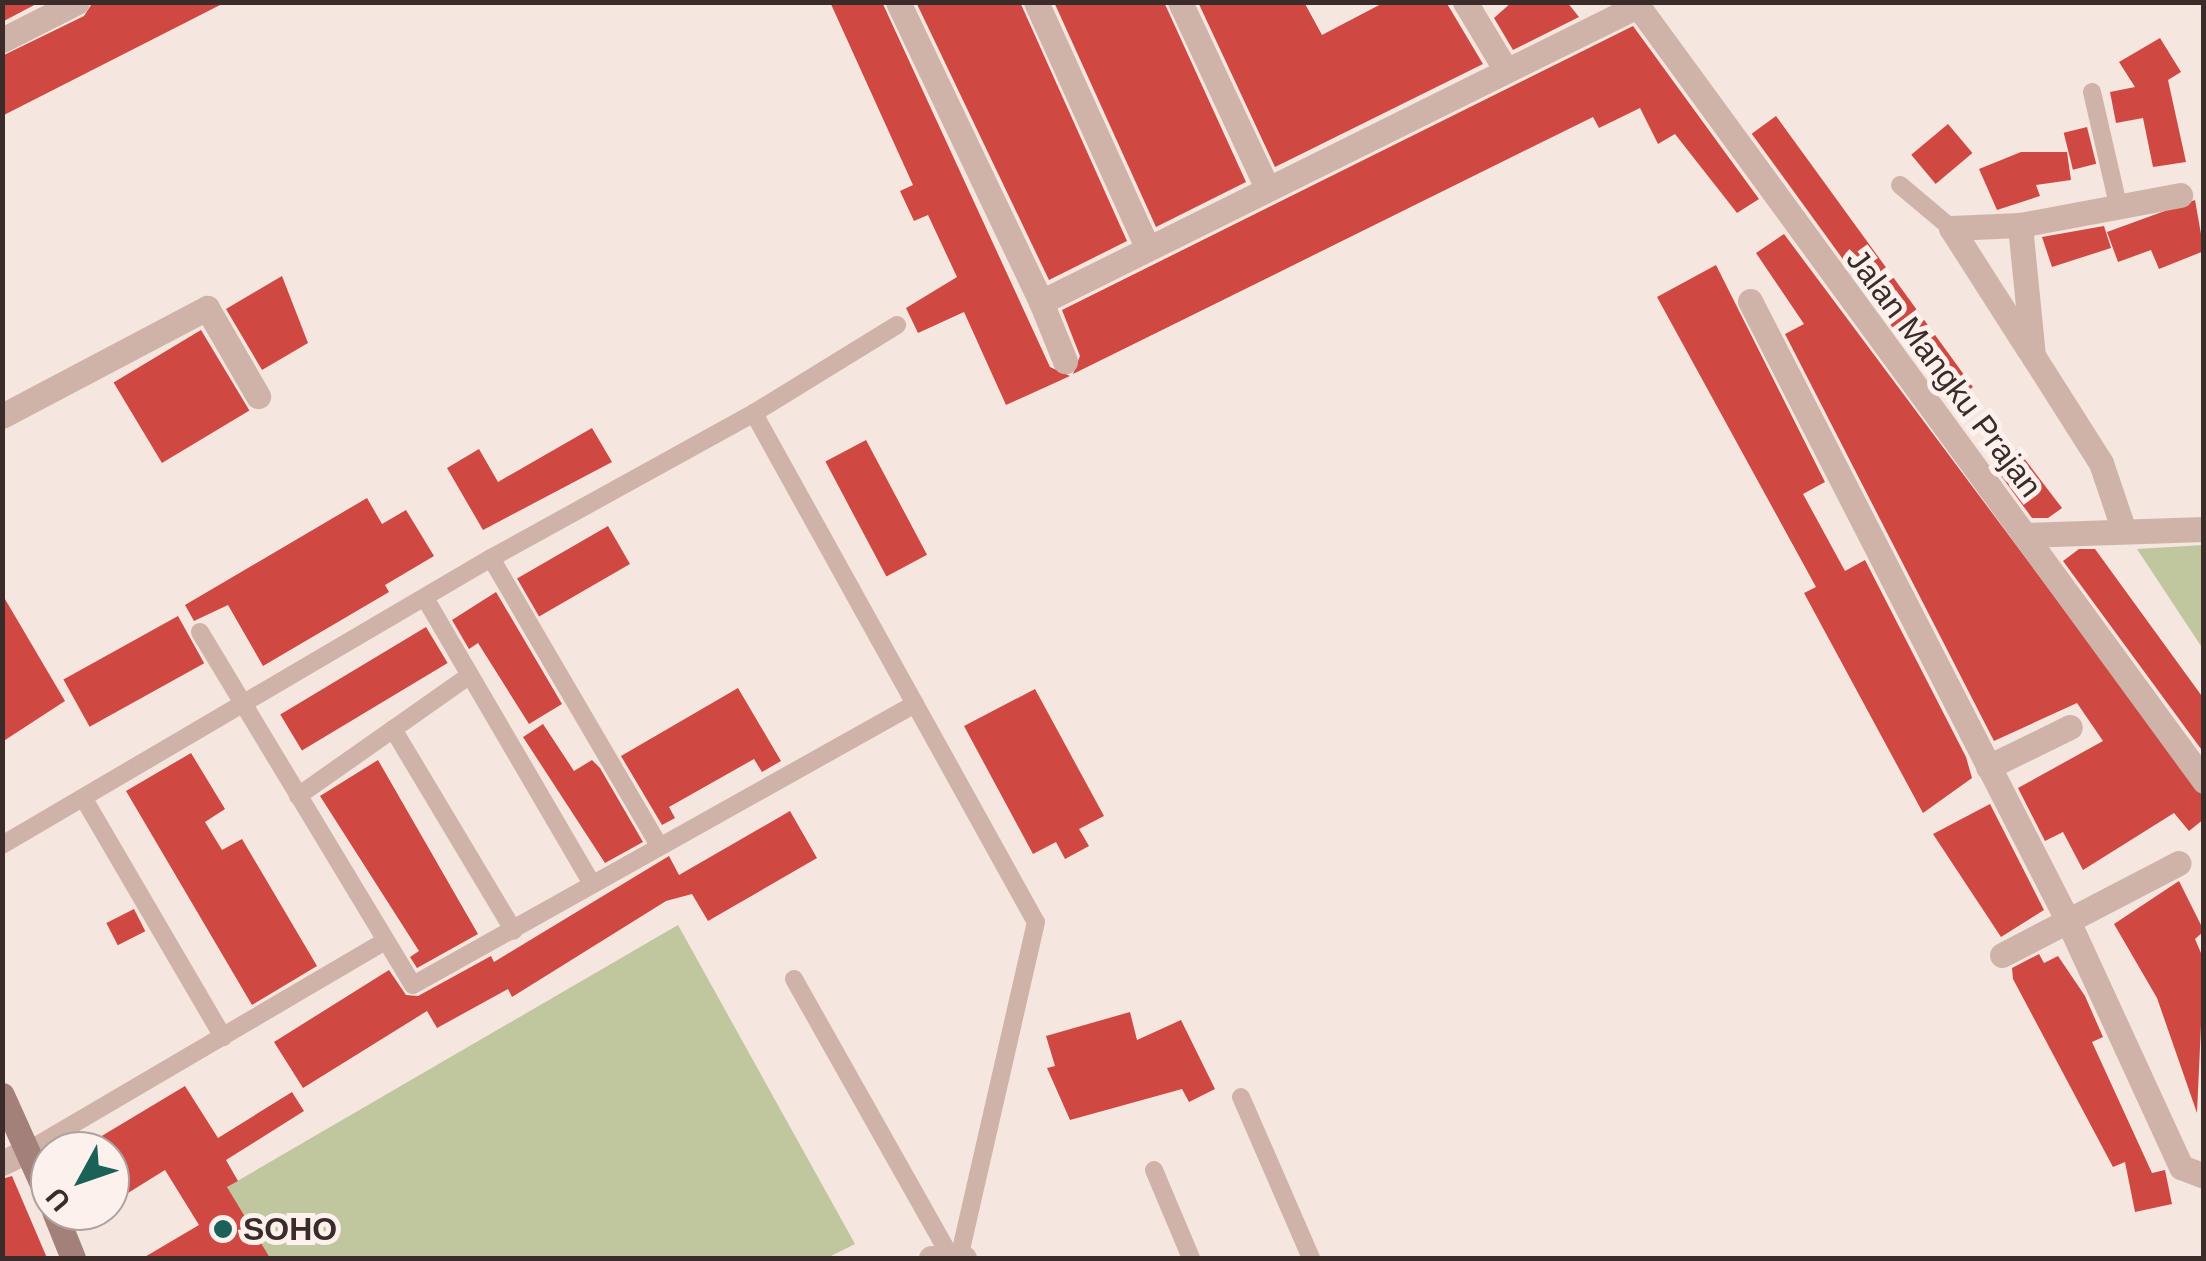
<!DOCTYPE html>
<style>
body{margin:0}
#map{position:relative;width:2206px;height:1261px;overflow:hidden;background:#f5e6df;font-family:Arial,sans-serif}
div>[style]{position:absolute}
.green>*{inset:0;background:#c0c69d}
.building>*{inset:0;background:#d04842;transform-origin:0 0}
.lane>*{height:18px;margin:-9px;padding:0 9px;transform-origin:9px;border-radius:9px;background:#cfb3a9}
.street>*{height:25px;margin:-12.5px;padding:0 12.5px;transform-origin:12.5px;border-radius:12.5px;background:#cfb3a9}
.secondary>*{height:25px;margin:-12.5px;padding:0 12.5px;transform-origin:12.5px;border-radius:12.5px;background:#a3817a}
.dots>*{width:28px;height:28px;translate:-50% -50%;box-sizing:border-box;border:5px solid #fcf1ec;border-radius:50%}
span{translate:-50% -50%;white-space:nowrap;text-align:center;line-height:1.15;-webkit-text-stroke:10px #fcf1ec;paint-order:stroke}
.street-label{font-size:32px;color:#3b2b29}
.poi-label{font-size:32px;color:#3b2b29;font-weight:700}
.left{translate:0 -50%;text-align:left}
.frame{position:absolute;inset:0;border:5px solid #3b2b29;pointer-events:none}
.north{position:absolute;left:30px;top:1131px;width:100px;height:100px;box-sizing:border-box;background:#fcf1ec;border:2px solid #afa29e;border-radius:50%;rotate:230deg;font-size:28px;font-weight:700;line-height:40px;text-align:center;color:#3b2b29}
.north::after{content:'';display:block;margin:auto;width:35px;height:45px;background:#1b6158;clip-path:polygon(50% 0,100% 100%,50% 72%,0 100%)}
</style>
<div id="map">
<div class="green">
<div style="clip-path:polygon(2203px 545px,2204px 545px,2203px 649px,2137px 549px)"></div>
<div style="clip-path:polygon(678px 925px,855px 1244px,827px 1258px,268px 1258px,227px 1187px)"></div>
</div>
<div class="building">
<div style="clip-path:polygon(2px 2px,40px 2px,2px 22px)"></div>
<div style="clip-path:polygon(93px 2px,226px 2px,2px 116px,2px 56px,84px 16px)"></div>
<div style="clip-path:polygon(830px 2px,882px 2px,1050px 367px,1070px 376px,1006px 405px,964px 312px,918px 333px,906px 308px,957px 277px,928px 215px,914px 221px,900px 191px,913px 185px)"></div>
<div style="clip-path:polygon(916px 2px,1020px 2px,1127px 241px,1049px 280px)"></div>
<div style="clip-path:polygon(1054px 2px,1164px 2px,1246px 182px,1156px 227px)"></div>
<div style="clip-path:polygon(1198px 2px,1304px 2px,1322px 35px,1385px 2px,1446px 2px,1483px 64px,1275px 167px)"></div>
<div style="clip-path:polygon(1512px 2px,1567px 2px,1579px 17px,1513px 50px,1494px 18px)"></div>
<div style="clip-path:polygon(1633px 26px,1759px 199px,1737px 213px,1675px 134px,1658px 144px,1640px 108px,1599px 128px,1593px 117px,1073px 374px,1080px 356px,1062px 310px)"></div>
<div style="clip-path:polygon(2160px 38px,2181px 72px,2168px 80px,2186px 162px,2153px 167px,2143px 118px,2116px 123px,2110px 92px,2135px 87px,2119px 62px)"></div>
<div style="left:1776px;top:116px;width:335px;height:30px;rotate:54deg"></div>
<div style="left:1948px;top:124px;width:38px;height:48px;rotate:50deg"></div>
<div style="left:2087px;top:127px;width:38px;height:24px;rotate:76deg"></div>
<div style="clip-path:polygon(2021px 152px,2067px 152px,2071px 180px,2036px 185px,2040px 196px,1997px 210px,1979px 169px)"></div>
<div style="clip-path:polygon(2195px 200px,2204px 251px,2159px 269px,2151px 250px,2118px 262px,2107px 232px)"></div>
<div style="clip-path:polygon(2104px 226px,2111px 248px,2052px 267px,2042px 237px)"></div>
<div style="clip-path:polygon(1784px 234px,2204px 797px,2204px 819px,2189px 831px,2174px 813px,2083px 870px,2063px 832px,2045px 841px,2018px 788px,2103px 741px,2077px 703px,1994px 741px,1785px 334px,1804px 324px,1756px 253px)"></div>
<div style="clip-path:polygon(1716px 265px,1825px 482px,1803px 494px,1845px 571px,1865px 560px,1966px 757px,1972px 778px,1923px 813px,1804px 593px,1816px 587px,1657px 297px)"></div>
<div style="clip-path:polygon(282px 276px,308px 343px,262px 370px,226px 309px)"></div>
<div style="left:201px;top:330px;width:94px;height:102px;rotate:59deg"></div>
<div style="clip-path:polygon(592px 428px,612px 462px,483px 530px,447px 468px,479px 449px,498px 482px)"></div>
<div style="left:866px;top:440px;width:130px;height:46px;rotate:62deg"></div>
<div style="clip-path:polygon(2017px 449px,2062px 508px,2048px 518px,2032px 518px,1994px 466px)"></div>
<div style="clip-path:polygon(367px 498px,382px 524px,406px 510px,434px 556px,385px 585px,389px 592px,263px 666px,228px 605px,194px 621px,185px 605px)"></div>
<div style="left:608px;top:526px;width:44px;height:105px;rotate:60deg"></div>
<div style="clip-path:polygon(2079px 549px,2095px 549px,2204px 699px,2204px 753px,2063px 561px)"></div>
<div style="clip-path:polygon(496px 592px,562px 704px,529px 724px,478px 643px,469px 649px,452px 620px)"></div>
<div style="clip-path:polygon(2px 594px,65px 701px,2px 742px)"></div>
<div style="left:178px;top:616px;width:54px;height:131px;rotate:61deg"></div>
<div style="left:426px;top:627px;width:42px;height:170px;rotate:59deg"></div>
<div style="clip-path:polygon(738px 688px,781px 761px,762px 772px,754px 759px,669px 807px,675px 818px,662px 825px,621px 756px)"></div>
<div style="clip-path:polygon(1035px 689px,1104px 816px,1079px 829px,1089px 846px,1065px 859px,1056px 842px,1033px 854px,964px 726px)"></div>
<div style="clip-path:polygon(543px 724px,574px 771px,592px 760px,600px 768px,643px 842px,605px 863px,523px 737px)"></div>
<div style="clip-path:polygon(191px 753px,225px 809px,205px 822px,222px 850px,242px 839px,317px 966px,252px 1005px,126px 791px)"></div>
<div style="clip-path:polygon(378px 760px,478px 934px,417px 968px,410px 957px,419px 951px,320px 796px)"></div>
<div style="clip-path:polygon(1990px 804px,2044px 910px,2001px 937px,1933px 834px)"></div>
<div style="clip-path:polygon(790px 811px,817px 858px,708px 921px,692px 894px,666px 901px,512px 997px,508px 989px,437px 1028px,427px 1011px,303px 1088px,274px 1042px,389px 970px,406px 995px,418px 996px,491px 956px,494px 962px,669px 856px,679px 875px)"></div>
<div style="clip-path:polygon(2179px 881px,2204px 931px,2195px 939px,2204px 960px,2197px 1113px,2157px 998px,2114px 924px)"></div>
<div style="left:134px;top:909px;width:25px;height:31px;rotate:63deg"></div>
<div style="clip-path:polygon(2039px 954px,2044px 963px,2058px 956px,2085px 996px,2103px 1037px,2092px 1042px,2152px 1173px,2165px 1170px,2172px 1204px,2135px 1212px,2125px 1162px,2113px 1167px,2013px 979px,2012px 968px)"></div>
<div style="clip-path:polygon(1130px 1012px,1137px 1040px,1181px 1020px,1215px 1089px,1189px 1102px,1182px 1089px,1070px 1120px,1047px 1068px,1055px 1066px,1046px 1036px)"></div>
<div style="clip-path:polygon(185px 1086px,218px 1138px,292px 1092px,304px 1111px,226px 1160px,238px 1181px,227px 1187px,270px 1258px,143px 1258px,199px 1225px,165px 1170px,128px 1193px,110px 1151px,95px 1140px)"></div>
<div style="clip-path:polygon(12px 1176px,47px 1258px,2px 1258px,2px 1179px)"></div>
</div>
<div class="lane">
<div style="left:2092px;top:92px;width:116px;rotate:77deg"></div>
<div style="left:1900px;top:185px;width:67px;rotate:40.1deg"></div>
<div style="left:754px;top:413px;width:168px;rotate:-31.6deg"></div>
<div style="left:425px;top:598px;width:89px;rotate:59.7deg"></div>
<div style="left:200px;top:632px;width:412px;rotate:58.9deg"></div>
<div style="left:413px;top:985px;width:575px;rotate:-29.24deg"></div>
<div style="left:915px;top:704px;width:333px;rotate:-119deg"></div>
<div style="left:754px;top:413px;width:300px;rotate:151.1deg"></div>
<div style="left:915px;top:704px;width:249px;rotate:61deg"></div>
<div style="left:1036px;top:922px;width:342px;rotate:102.9deg"></div>
<div style="left:393px;top:729px;width:235px;rotate:59.1deg"></div>
<div style="left:298px;top:796px;width:210px;rotate:-35.1deg"></div>
<div style="left:470px;top:675px;width:242px;rotate:59.7deg"></div>
<div style="left:84px;top:799px;width:276px;rotate:59.7deg"></div>
<div style="left:2px;top:845px;width:567px;rotate:-30.41deg"></div>
<div style="left:491px;top:558px;width:333px;rotate:59.7deg"></div>
<div style="left:794px;top:979px;width:313px;rotate:60.6deg"></div>
<div style="left:1241px;top:1097px;width:176px;rotate:66.5deg"></div>
<div style="left:29px;top:1150px;width:411px;rotate:-30.4deg"></div>
<div style="left:1154px;top:1170px;width:95px;rotate:67.2deg"></div>
</div>
<div class="street">
<div style="left:898px;top:2px;width:332px;rotate:64.5deg"></div>
<div style="left:1041px;top:302px;width:665px;rotate:-26.41deg"></div>
<div style="left:1036px;top:2px;width:269px;rotate:65.6deg"></div>
<div style="left:1180px;top:2px;width:205px;rotate:64.9deg"></div>
<div style="left:1465px;top:2px;width:76px;rotate:59deg"></div>
<div style="left:1635px;top:2px;width:965px;rotate:53.85deg"></div>
<div style="left:2px;top:40px;width:84px;rotate:-26.9deg"></div>
<div style="left:1951px;top:228px;width:145px;rotate:57.4deg"></div>
<div style="left:1951px;top:228px;width:69px;rotate:-2.5deg"></div>
<div style="left:1750px;top:301px;width:697px;rotate:62.85deg"></div>
<div style="left:2068px;top:921px;width:271px;rotate:65.3deg"></div>
<div style="left:2181px;top:1167px;width:25px;rotate:21deg"></div>
<div style="left:1041px;top:302px;width:64px;rotate:67.9deg"></div>
<div style="left:2px;top:416px;width:232px;rotate:-27.8deg"></div>
<div style="left:207px;top:308px;width:102px;rotate:59.9deg"></div>
<div style="left:2124px;top:531px;width:72px;rotate:-108.7deg"></div>
<div style="left:2101px;top:463px;width:127px;rotate:-122.4deg"></div>
<div style="left:2033px;top:356px;width:132px;rotate:-95.7deg"></div>
<div style="left:2020px;top:225px;width:163px;rotate:-10.6deg"></div>
<div style="left:2024px;top:535px;width:180px;rotate:-1.9deg"></div>
<div style="left:1988px;top:767px;width:91px;rotate:-26deg"></div>
<div style="left:2002px;top:955px;width:199px;rotate:-27.5deg"></div>
<div style="left:2px;top:1163px;width:30px;rotate:-26deg"></div>
<div style="left:931px;top:1258px;width:33px"></div>
</div>
<div class="secondary">
<div style="left:2px;top:1095px;width:117px;rotate:65.8deg"></div>
<div style="left:54px;top:1211px;width:51px;rotate:68deg"></div>
</div>
<div class="dots">
<div style="left:223px;top:1229px;background:#1b6158"></div>
</div>
<div class="street-label">
<span style="left:1944px;top:373px;rotate:53deg">Jalan Mangku Prajan</span>
</div>
<div class="poi-label">
<span class="left" style="left:243px;top:1229px">SOHO</span>
</div>
<div class="frame"></div>
<div class="north">U</div>
</div>
